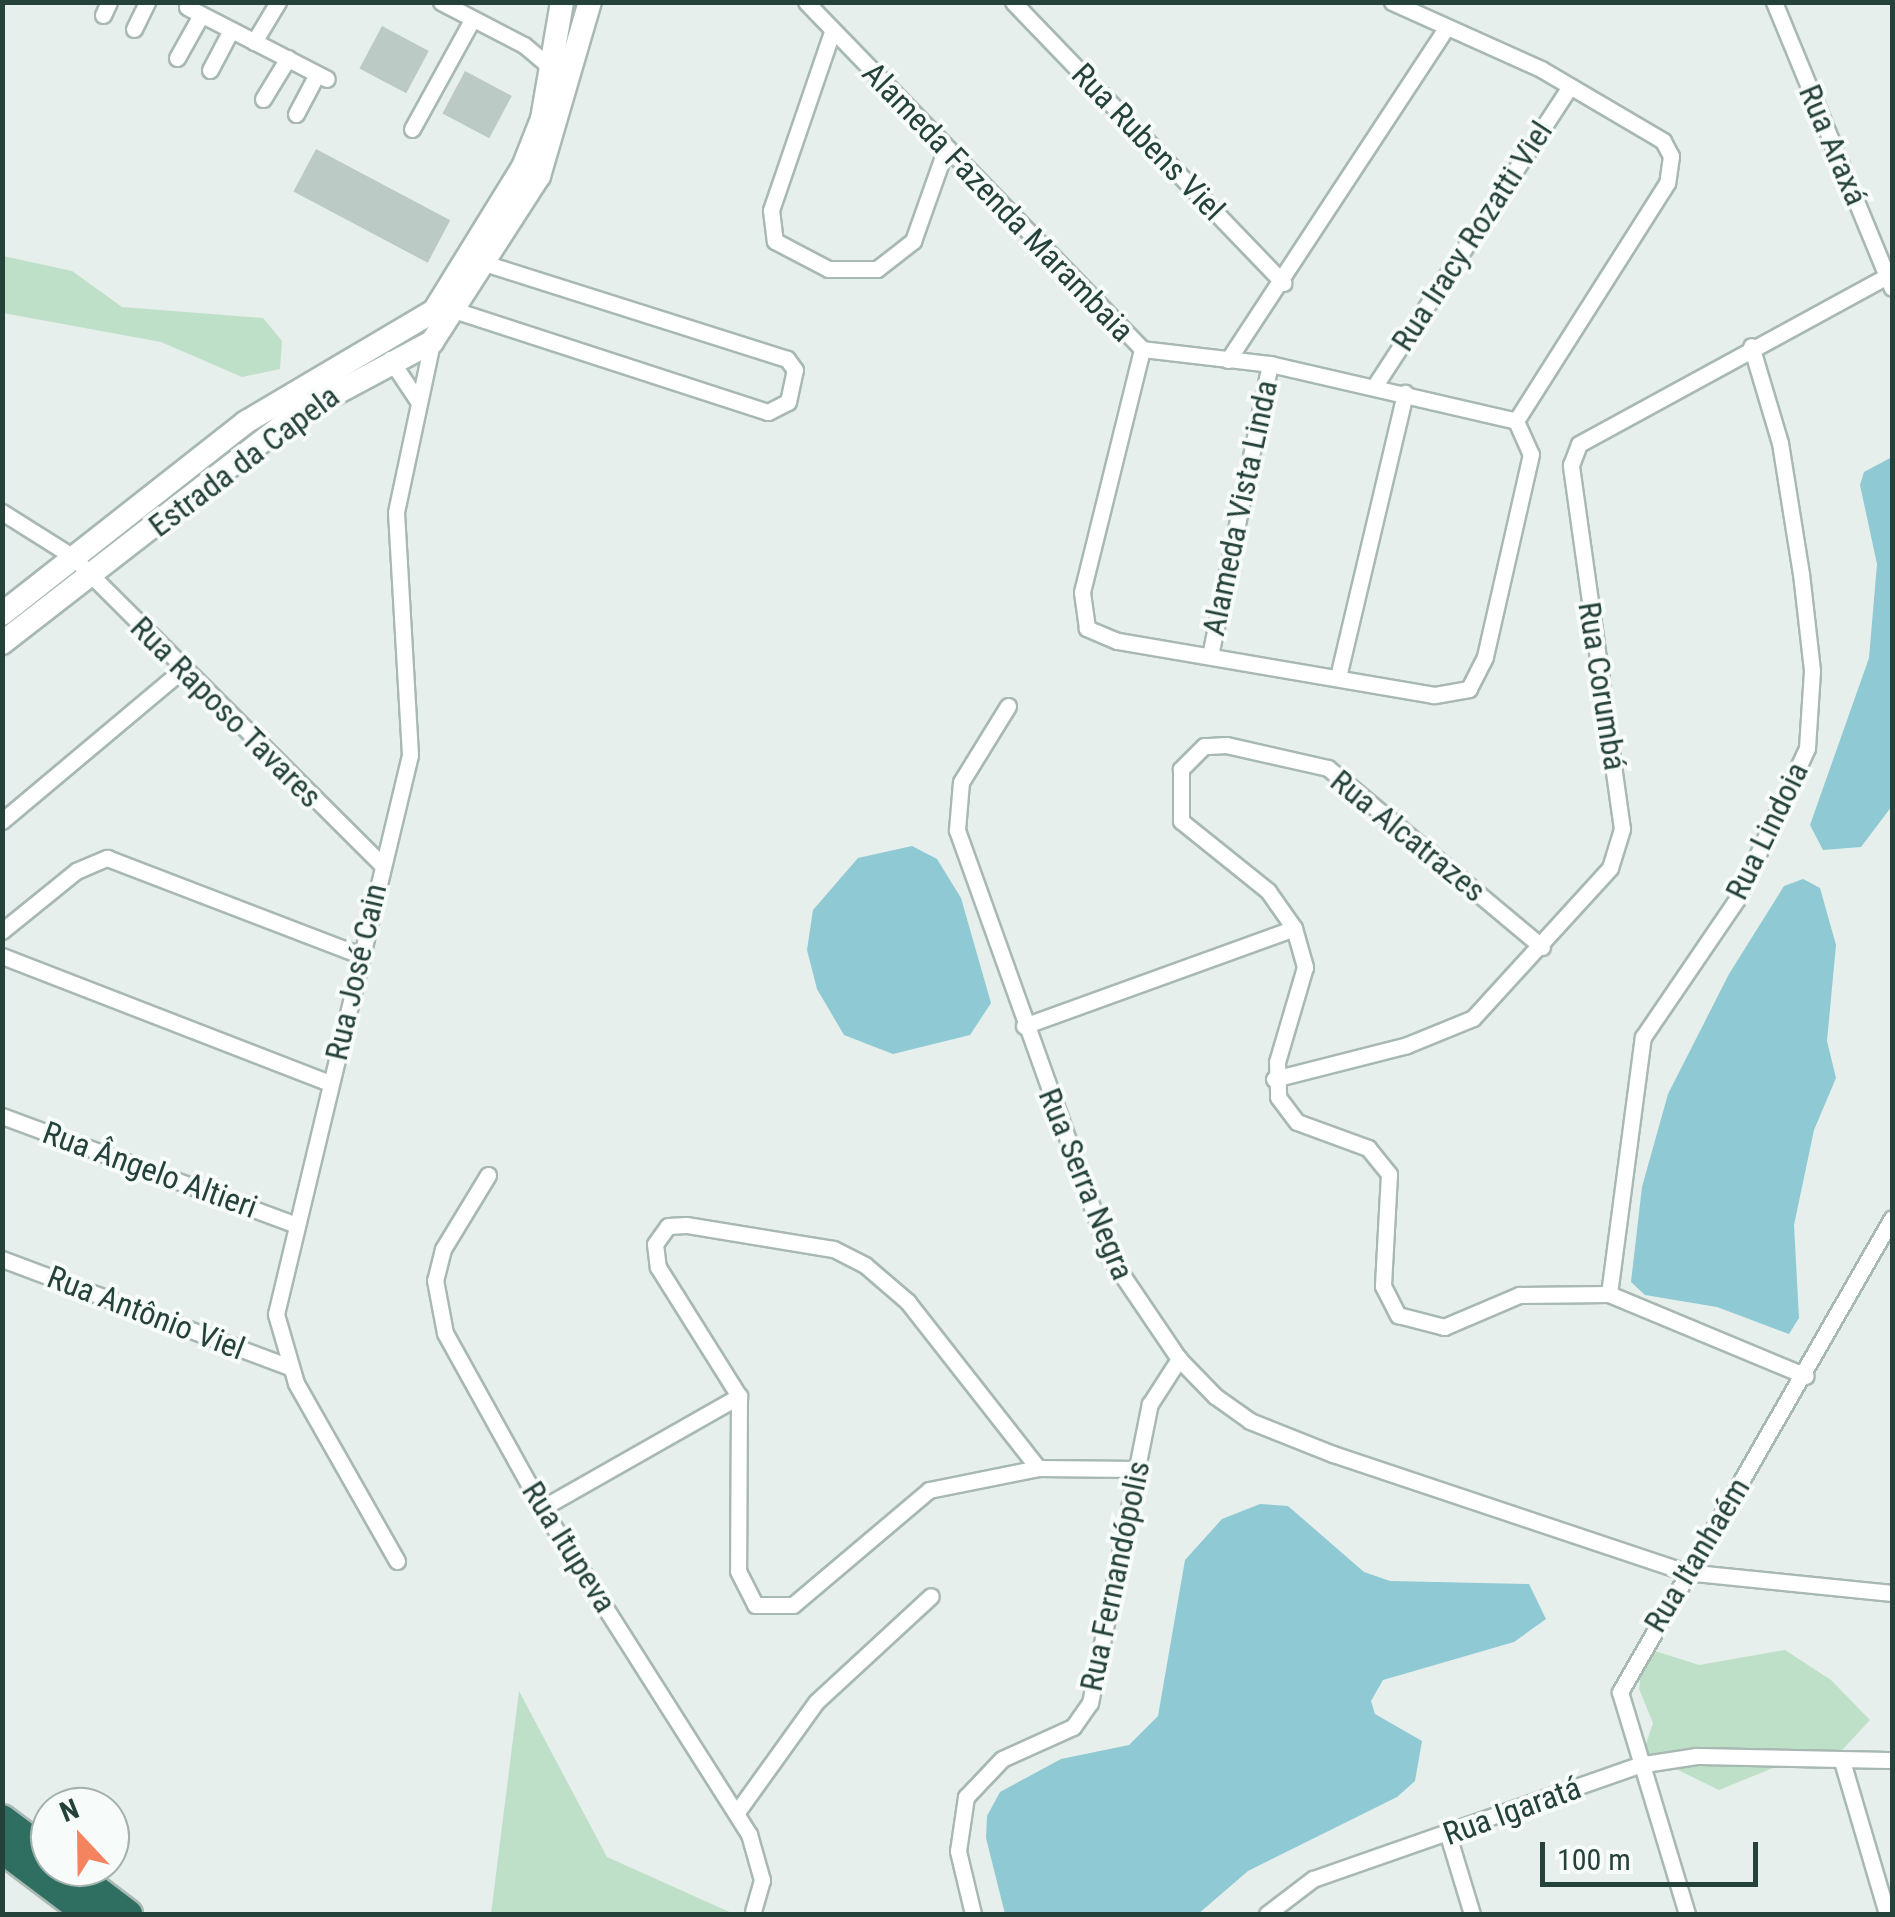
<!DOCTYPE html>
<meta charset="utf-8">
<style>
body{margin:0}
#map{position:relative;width:1895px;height:1917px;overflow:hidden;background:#e6efeb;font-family:"Roboto Condensed",sans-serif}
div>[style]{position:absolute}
.green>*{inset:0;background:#bfe0c8}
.water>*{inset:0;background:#8ec9d4}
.building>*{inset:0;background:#bbcac4;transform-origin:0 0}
.roads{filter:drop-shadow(2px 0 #a8b8b2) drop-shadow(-2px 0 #a8b8b2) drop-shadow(0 2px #a8b8b2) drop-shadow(0 -2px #a8b8b2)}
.street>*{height:15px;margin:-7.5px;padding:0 7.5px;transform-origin:7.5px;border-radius:7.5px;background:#fff}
.secondary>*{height:22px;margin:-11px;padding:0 11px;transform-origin:11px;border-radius:11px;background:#fff}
.highway>*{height:28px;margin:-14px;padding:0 14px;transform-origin:14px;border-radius:14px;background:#2f6f62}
span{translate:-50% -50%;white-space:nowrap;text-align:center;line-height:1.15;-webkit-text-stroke:8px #f7fbf9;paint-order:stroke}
.street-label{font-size:32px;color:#24423a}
.frame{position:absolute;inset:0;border:5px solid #24423a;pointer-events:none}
.north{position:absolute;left:30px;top:1787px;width:100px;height:100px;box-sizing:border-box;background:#f7fbf9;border:2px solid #a3b1ad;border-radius:50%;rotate:338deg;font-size:28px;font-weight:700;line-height:40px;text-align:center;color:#24423a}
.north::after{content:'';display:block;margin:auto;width:35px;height:45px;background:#f4845f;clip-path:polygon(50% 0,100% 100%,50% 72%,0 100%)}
.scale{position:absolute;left:1540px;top:1842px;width:218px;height:45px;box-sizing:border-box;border:5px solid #24423a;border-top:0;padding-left:12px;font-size:30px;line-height:35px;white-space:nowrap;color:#24423a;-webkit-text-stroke:8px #f7fbf9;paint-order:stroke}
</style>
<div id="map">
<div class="green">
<div style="clip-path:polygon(3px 256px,72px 271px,122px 307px,263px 318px,282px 341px,280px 369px,242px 377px,161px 342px,3px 313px)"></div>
<div style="clip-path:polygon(1785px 1650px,1831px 1680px,1870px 1720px,1833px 1760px,1778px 1766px,1719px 1790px,1643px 1753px,1653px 1723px,1639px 1689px,1643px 1656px,1655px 1651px,1699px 1665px)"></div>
<div style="clip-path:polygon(519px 1691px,607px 1857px,734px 1914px,491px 1914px)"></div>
</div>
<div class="water">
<div style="clip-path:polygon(1892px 457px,1892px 806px,1861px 847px,1823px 850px,1810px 825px,1869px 658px,1877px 564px,1860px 485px,1864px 472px)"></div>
<div style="clip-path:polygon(912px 846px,937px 859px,961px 898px,991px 1003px,970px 1035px,893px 1054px,844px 1035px,817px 989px,807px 950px,813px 910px,858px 858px)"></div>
<div style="clip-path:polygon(1803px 879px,1820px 888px,1836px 945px,1827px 1041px,1836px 1078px,1814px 1130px,1794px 1225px,1799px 1318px,1789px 1334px,1717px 1307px,1645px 1295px,1631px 1282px,1642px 1187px,1668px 1094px,1729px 974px,1784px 886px)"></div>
<div style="clip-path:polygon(1260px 1504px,1288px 1506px,1364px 1572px,1390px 1581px,1529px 1584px,1546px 1619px,1514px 1642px,1383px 1680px,1371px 1701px,1375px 1714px,1422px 1741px,1415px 1781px,1397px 1797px,1248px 1871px,1198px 1914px,1005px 1914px,986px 1838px,987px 1816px,1000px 1792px,1061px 1759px,1129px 1745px,1158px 1716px,1185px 1560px,1222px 1519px)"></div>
</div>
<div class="building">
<div style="left:382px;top:26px;width:53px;height:48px;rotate:28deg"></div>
<div style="left:465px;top:71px;width:53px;height:48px;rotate:28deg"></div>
<div style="left:316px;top:149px;width:152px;height:48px;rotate:28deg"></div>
</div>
<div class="roads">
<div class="street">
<div style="left:441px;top:2px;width:93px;rotate:27.4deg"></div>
<div style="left:524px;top:45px;width:42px;rotate:40.2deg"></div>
<div style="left:806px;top:2px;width:483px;rotate:45.9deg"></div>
<div style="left:1142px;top:349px;width:129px;rotate:6.7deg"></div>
<div style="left:1270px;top:364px;width:253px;rotate:13deg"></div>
<div style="left:1516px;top:421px;width:36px;rotate:66deg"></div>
<div style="left:1531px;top:454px;width:208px;rotate:102.8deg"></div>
<div style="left:1485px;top:657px;width:36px;rotate:117deg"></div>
<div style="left:1469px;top:689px;width:36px;rotate:170deg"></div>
<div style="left:1434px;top:695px;width:322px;rotate:-170.3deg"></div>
<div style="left:1117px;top:641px;width:33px;rotate:-157deg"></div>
<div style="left:1087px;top:628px;width:36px;rotate:-98deg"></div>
<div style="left:1082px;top:592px;width:250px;rotate:-76.1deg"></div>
<div style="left:1013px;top:2px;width:390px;rotate:46.1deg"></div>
<div style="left:1392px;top:2px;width:163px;rotate:24.2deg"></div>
<div style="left:1541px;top:69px;width:142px;rotate:30.5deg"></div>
<div style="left:1663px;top:141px;width:17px;rotate:62deg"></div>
<div style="left:1671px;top:156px;width:27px;rotate:98deg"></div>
<div style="left:1667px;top:183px;width:282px;rotate:122.4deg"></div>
<div style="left:1774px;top:2px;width:309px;rotate:67.6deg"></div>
<div style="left:187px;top:7px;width:157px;rotate:27.2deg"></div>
<div style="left:103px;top:15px;width:14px;rotate:-65deg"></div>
<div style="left:134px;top:29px;width:30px;rotate:-64deg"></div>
<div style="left:832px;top:32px;width:188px;rotate:108.9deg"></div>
<div style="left:771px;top:210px;width:31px;rotate:83deg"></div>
<div style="left:775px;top:241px;width:60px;rotate:27.8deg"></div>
<div style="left:828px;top:269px;width:49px"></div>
<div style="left:877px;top:269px;width:46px;rotate:-37.9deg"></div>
<div style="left:913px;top:241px;width:99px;rotate:-70.5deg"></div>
<div style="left:254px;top:42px;width:47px;rotate:-59deg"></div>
<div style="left:177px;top:58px;width:49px;rotate:-60.8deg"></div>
<div style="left:210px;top:70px;width:45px;rotate:-62.3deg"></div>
<div style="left:263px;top:99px;width:48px;rotate:-58.6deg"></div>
<div style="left:296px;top:114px;width:45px;rotate:-62.3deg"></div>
<div style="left:412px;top:129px;width:124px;rotate:-61.2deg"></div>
<div style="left:457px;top:311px;width:327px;rotate:18deg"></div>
<div style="left:768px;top:412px;width:22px;rotate:-27deg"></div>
<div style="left:788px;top:402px;width:33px;rotate:-78deg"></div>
<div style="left:795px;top:370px;width:14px;rotate:-126deg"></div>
<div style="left:787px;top:359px;width:314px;rotate:-162.4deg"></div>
<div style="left:390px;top:359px;width:50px;rotate:56.3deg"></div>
<div style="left:1228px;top:360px;width:395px;rotate:-56.7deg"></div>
<div style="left:1374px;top:387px;width:359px;rotate:-56.9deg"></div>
<div style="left:2px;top:512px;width:83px;rotate:32.2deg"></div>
<div style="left:72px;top:556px;width:438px;rotate:44.9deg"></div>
<div style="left:1211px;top:651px;width:293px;rotate:-78.4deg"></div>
<div style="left:1338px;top:677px;width:292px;rotate:-76.7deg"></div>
<div style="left:1008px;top:706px;width:89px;rotate:121.7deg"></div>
<div style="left:961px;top:782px;width:48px;rotate:94.8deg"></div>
<div style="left:957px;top:830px;width:454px;rotate:70.3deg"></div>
<div style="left:1110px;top:1257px;width:123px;rotate:55.9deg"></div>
<div style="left:1179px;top:1359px;width:52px;rotate:45.8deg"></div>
<div style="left:1215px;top:1396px;width:43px;rotate:35.5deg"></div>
<div style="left:1250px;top:1421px;width:89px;rotate:21.7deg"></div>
<div style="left:1333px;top:1454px;width:371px;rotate:18.5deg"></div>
<div style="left:1685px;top:1572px;width:208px;rotate:5.8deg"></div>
<div style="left:2px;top:821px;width:235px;rotate:-40deg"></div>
<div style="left:2px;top:931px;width:95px;rotate:-39deg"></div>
<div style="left:76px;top:871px;width:34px;rotate:-23deg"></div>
<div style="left:107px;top:858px;width:268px;rotate:21deg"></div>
<div style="left:1542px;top:947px;width:279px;rotate:-140.1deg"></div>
<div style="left:1328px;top:768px;width:105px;rotate:-167.3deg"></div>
<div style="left:1226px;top:745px;width:22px;rotate:177deg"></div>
<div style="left:1204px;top:746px;width:33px;rotate:135deg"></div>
<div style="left:1181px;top:769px;width:52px;rotate:90deg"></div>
<div style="left:1181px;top:821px;width:112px;rotate:38.8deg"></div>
<div style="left:1268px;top:891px;width:45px;rotate:54.9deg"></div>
<div style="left:1294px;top:928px;width:41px;rotate:74.2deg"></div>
<div style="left:1305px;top:967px;width:99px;rotate:106.4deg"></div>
<div style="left:1277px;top:1062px;width:35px;rotate:88deg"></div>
<div style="left:1278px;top:1097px;width:31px;rotate:53deg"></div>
<div style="left:1297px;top:1122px;width:76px;rotate:20.1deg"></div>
<div style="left:1368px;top:1148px;width:33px;rotate:51deg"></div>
<div style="left:1389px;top:1174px;width:112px;rotate:93.1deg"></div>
<div style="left:1383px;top:1286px;width:33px;rotate:63deg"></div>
<div style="left:1398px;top:1315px;width:48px;rotate:14.6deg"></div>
<div style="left:1444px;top:1327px;width:82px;rotate:-23.1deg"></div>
<div style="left:1519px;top:1295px;width:90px;rotate:-0.6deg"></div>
<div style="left:1609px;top:1294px;width:213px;rotate:22.6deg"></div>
<div style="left:2px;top:956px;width:352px;rotate:21.2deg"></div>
<div style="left:1024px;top:1026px;width:287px;rotate:-19.9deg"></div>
<div style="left:1274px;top:1079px;width:137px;rotate:-14.3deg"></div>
<div style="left:1407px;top:1045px;width:71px;rotate:-22.2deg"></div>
<div style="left:1473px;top:1018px;width:203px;rotate:-47.6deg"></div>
<div style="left:1610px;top:868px;width:41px;rotate:-72.9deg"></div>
<div style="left:1622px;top:829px;width:368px;rotate:-98deg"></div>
<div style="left:1571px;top:465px;width:22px;rotate:-69deg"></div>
<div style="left:1579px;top:444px;width:351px;rotate:-28.6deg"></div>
<div style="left:2px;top:1116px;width:314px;rotate:20.3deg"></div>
<div style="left:488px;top:1175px;width:87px;rotate:121.3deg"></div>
<div style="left:443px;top:1249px;width:32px;rotate:104deg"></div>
<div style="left:435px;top:1280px;width:54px;rotate:79.3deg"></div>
<div style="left:445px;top:1333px;width:200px;rotate:61deg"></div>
<div style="left:542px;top:1508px;width:386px;rotate:57.6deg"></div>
<div style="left:749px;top:1834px;width:48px;rotate:74.2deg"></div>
<div style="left:762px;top:1880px;width:32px;rotate:106deg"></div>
<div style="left:2px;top:1259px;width:307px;rotate:20.6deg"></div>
<div style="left:1609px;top:1294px;width:259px;rotate:-82.5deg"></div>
<div style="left:1643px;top:1037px;width:167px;rotate:-55.7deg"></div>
<div style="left:1737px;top:899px;width:166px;rotate:-65.1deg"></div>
<div style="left:1807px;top:748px;width:78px;rotate:-86.3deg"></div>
<div style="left:1812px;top:670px;width:97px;rotate:-96.5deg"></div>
<div style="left:1801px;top:574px;width:133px;rotate:-99.1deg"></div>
<div style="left:1780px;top:443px;width:101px;rotate:-106.6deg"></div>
<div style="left:1038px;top:1468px;width:211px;rotate:-128.1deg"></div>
<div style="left:908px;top:1302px;width:57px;rotate:-139.3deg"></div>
<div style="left:865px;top:1265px;width:36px;rotate:-153deg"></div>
<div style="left:833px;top:1249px;width:149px;rotate:-170.7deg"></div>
<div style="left:686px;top:1225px;width:18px;rotate:177deg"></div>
<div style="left:668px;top:1226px;width:22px;rotate:126deg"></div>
<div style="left:655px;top:1244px;width:23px;rotate:83deg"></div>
<div style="left:658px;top:1267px;width:152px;rotate:57.9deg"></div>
<div style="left:739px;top:1396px;width:175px;rotate:90.3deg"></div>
<div style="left:738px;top:1571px;width:38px;rotate:63deg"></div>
<div style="left:755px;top:1605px;width:38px"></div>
<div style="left:793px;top:1605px;width:178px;rotate:-40.2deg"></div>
<div style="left:929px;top:1490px;width:111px;rotate:-11.4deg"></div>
<div style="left:1038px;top:1468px;width:100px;rotate:0.6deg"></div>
<div style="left:542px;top:1508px;width:227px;rotate:-29.6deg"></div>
<div style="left:397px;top:1561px;width:205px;rotate:-119.6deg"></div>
<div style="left:296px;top:1383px;width:72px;rotate:-106.2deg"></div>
<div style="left:276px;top:1314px;width:575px;rotate:-76.52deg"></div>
<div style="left:410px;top:755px;width:243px;rotate:-93.3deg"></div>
<div style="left:396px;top:512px;width:174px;rotate:-78deg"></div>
<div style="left:1842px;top:1761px;width:159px;rotate:73.6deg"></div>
<div style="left:737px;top:1812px;width:135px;rotate:-54.3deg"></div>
<div style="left:816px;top:1702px;width:156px;rotate:-42.7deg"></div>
<div style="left:1448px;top:1835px;width:83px;rotate:73.1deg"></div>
<div style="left:973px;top:1914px;width:65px;rotate:-103.4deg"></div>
<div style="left:958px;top:1851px;width:55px;rotate:-81.6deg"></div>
<div style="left:966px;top:1797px;width:52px;rotate:-46.5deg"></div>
<div style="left:1002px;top:1759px;width:78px;rotate:-24.3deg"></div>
<div style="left:1073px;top:1727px;width:29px;rotate:-55deg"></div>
<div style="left:1090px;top:1703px;width:305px;rotate:-78.7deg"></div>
<div style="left:1150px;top:1404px;width:54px;rotate:-57.2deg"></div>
<div style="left:1267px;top:1914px;width:58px;rotate:-37.3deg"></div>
<div style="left:1313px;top:1879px;width:344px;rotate:-19.3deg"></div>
<div style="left:1638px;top:1765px;width:59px;rotate:-8.8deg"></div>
<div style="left:1696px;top:1756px;width:196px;rotate:1.2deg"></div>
<div style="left:1687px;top:1914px;width:232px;rotate:-106.8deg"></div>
<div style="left:1620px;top:1692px;width:546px;rotate:-60.15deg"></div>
</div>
<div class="secondary">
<div style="left:2px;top:614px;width:310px;rotate:-38.2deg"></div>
<div style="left:246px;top:422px;width:218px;rotate:-30.6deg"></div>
<div style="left:434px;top:311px;width:169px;rotate:-58.3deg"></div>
<div style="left:523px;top:167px;width:52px;rotate:-68.4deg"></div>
<div style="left:542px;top:119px;width:119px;rotate:-80.3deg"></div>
<div style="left:2px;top:643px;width:373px;rotate:-37.8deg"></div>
<div style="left:297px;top:414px;width:153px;rotate:-28.1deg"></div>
<div style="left:432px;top:342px;width:197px;rotate:-57.2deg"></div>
<div style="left:539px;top:176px;width:181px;rotate:-73.7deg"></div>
</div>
<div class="highway">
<div style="left:2px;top:1819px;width:60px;rotate:36.9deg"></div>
<div style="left:2px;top:1849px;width:108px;rotate:37.1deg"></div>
<div style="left:66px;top:1867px;width:78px;rotate:37.2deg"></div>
</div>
</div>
<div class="street-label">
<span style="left:1148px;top:142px;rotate:46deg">Rua Rubens Viel</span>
<span style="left:1833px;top:145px;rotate:67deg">Rua Araxá</span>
<span style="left:998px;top:202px;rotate:46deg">Alameda Fazenda Marambaia</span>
<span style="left:1472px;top:236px;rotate:-57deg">Rua Iracy Rozatti Viel</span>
<span style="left:244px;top:461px;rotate:-37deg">Estrada da Capela</span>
<span style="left:1240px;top:508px;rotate:-78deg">Alameda Vista Linda</span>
<span style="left:1602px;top:686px;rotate:81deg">Rua Corumbá</span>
<span style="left:226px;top:712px;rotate:45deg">Rua Raposo Tavares</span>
<span style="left:1767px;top:831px;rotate:-64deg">Rua Lindoia</span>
<span style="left:1408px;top:836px;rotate:39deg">Rua Alcatrazes</span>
<span style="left:356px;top:972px;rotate:-77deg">Rua José Cain</span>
<span style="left:150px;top:1170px;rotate:20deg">Rua Ângelo Altieri</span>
<span style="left:1086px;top:1184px;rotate:68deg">Rua Serra Negra</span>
<span style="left:146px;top:1313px;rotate:21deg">Rua Antônio Viel</span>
<span style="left:569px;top:1547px;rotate:58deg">Rua Itupeva</span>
<span style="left:1697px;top:1555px;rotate:-59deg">Rua Itanhaém</span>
<span style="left:1115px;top:1576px;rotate:-78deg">Rua Fernandópolis</span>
<span style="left:1512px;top:1811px;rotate:-20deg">Rua Igaratá</span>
</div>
<div class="frame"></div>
<div class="north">N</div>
<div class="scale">100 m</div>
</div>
